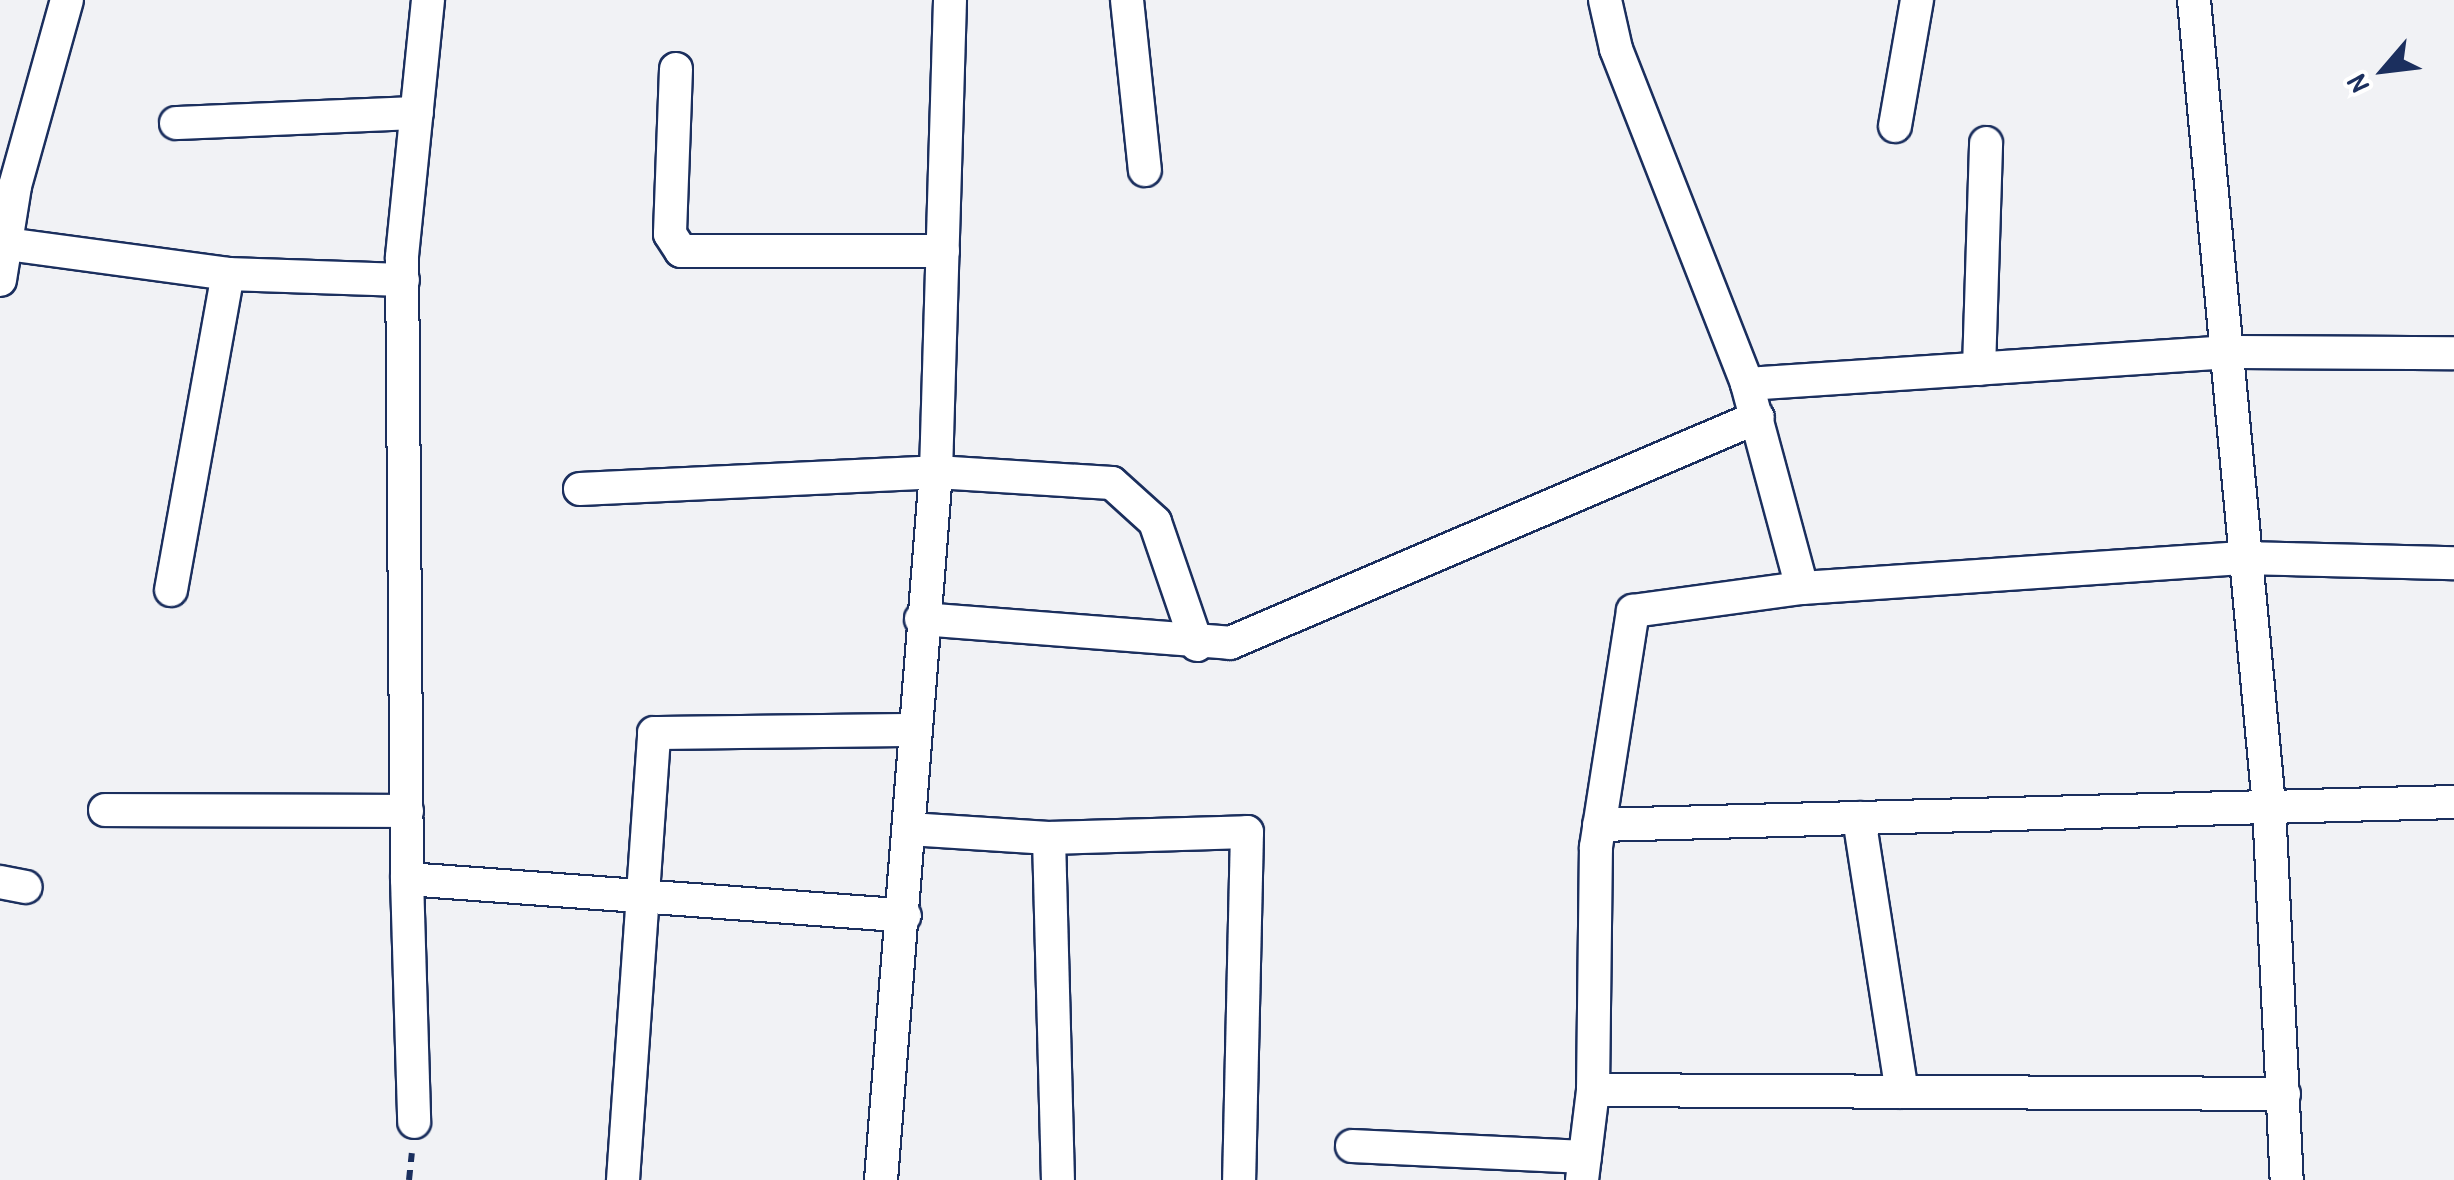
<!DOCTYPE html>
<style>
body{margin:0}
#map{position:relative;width:2454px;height:1180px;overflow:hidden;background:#f1f2f5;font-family:"Patrick Hand",sans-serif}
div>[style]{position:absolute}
.path>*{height:6px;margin-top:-3px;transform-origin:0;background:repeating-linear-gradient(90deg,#1b2f5e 0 10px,transparent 0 18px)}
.roads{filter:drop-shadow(2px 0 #1b2f5e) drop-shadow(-2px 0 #1b2f5e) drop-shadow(0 2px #1b2f5e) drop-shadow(0 -2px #1b2f5e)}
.minor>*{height:32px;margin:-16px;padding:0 16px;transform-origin:16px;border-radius:16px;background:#fff}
span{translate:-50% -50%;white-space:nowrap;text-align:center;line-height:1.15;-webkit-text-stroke:8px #fff;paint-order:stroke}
.north{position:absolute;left:2334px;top:20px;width:100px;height:100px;-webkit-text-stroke:8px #fff;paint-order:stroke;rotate:242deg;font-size:28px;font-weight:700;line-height:40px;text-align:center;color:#1b2f5e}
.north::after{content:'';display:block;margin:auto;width:35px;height:45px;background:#1b2f5e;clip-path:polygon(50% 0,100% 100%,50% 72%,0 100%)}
</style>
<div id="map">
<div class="path">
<div style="left:409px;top:1180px;width:27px;rotate:-84deg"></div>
</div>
<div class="roads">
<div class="minor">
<div style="left:428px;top:0;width:258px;rotate:95.8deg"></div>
<div style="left:402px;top:257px;width:622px;rotate:89.54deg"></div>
<div style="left:407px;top:879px;width:499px;rotate:4.2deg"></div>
<div style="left:1127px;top:0;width:171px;rotate:84deg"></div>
<div style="left:1605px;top:0;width:50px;rotate:77.3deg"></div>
<div style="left:1616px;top:49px;width:360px;rotate:68.6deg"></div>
<div style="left:1747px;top:384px;width:211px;rotate:74.9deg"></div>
<div style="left:1802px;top:588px;width:441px;rotate:-3.9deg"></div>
<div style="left:2242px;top:558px;width:212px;rotate:1.4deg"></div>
<div style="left:2194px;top:0;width:808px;rotate:84.68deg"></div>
<div style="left:2269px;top:805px;width:375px;rotate:87.3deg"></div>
<div style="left:676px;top:69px;width:165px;rotate:92.1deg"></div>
<div style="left:670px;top:234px;width:20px;rotate:57deg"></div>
<div style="left:681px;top:251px;width:262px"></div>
<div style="left:176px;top:123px;width:241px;rotate:-2.4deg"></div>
<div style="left:1895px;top:126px;width:128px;rotate:-80.1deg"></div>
<div style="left:7px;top:244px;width:223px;rotate:7.7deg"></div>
<div style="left:228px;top:274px;width:175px;rotate:2deg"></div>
<div style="left:0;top:280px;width:95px;rotate:-80.9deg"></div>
<div style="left:15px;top:186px;width:193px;rotate:-74.4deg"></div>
<div style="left:1979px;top:369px;width:226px;rotate:-88.2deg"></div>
<div style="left:1747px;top:384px;width:484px;rotate:-3.8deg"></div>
<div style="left:2230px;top:352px;width:224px;rotate:0.3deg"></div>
<div style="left:580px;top:489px;width:356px;rotate:-2.7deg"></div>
<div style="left:936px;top:472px;width:176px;rotate:3.6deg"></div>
<div style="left:1112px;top:483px;width:58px;rotate:42.2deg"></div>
<div style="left:1155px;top:522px;width:130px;rotate:71.1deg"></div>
<div style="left:171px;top:590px;width:321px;rotate:-79.8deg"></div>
<div style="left:921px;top:619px;width:310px;rotate:4.4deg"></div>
<div style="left:1230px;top:643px;width:574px;rotate:-23.17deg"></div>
<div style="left:105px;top:810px;width:302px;rotate:0.2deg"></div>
<div style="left:1859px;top:818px;width:277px;rotate:81.1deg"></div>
<div style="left:1599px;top:825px;width:855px;rotate:-1.54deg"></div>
<div style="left:909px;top:829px;width:140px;rotate:3.7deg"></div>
<div style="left:1049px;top:838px;width:198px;rotate:-1.7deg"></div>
<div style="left:1247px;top:832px;width:348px;rotate:91.3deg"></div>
<div style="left:1049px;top:838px;width:342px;rotate:88.5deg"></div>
<div style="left:407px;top:879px;width:243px;rotate:88.3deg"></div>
<div style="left:0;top:882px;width:26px;rotate:11deg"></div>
<div style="left:1593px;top:1090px;width:691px;rotate:0.33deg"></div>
<div style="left:1352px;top:1146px;width:233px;rotate:2.7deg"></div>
<div style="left:623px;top:1180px;width:448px;rotate:-86deg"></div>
<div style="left:654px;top:733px;width:256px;rotate:-0.7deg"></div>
<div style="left:881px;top:1180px;width:710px;rotate:-85.56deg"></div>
<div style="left:936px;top:472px;width:472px;rotate:-88.3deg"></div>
<div style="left:1582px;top:1180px;width:91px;rotate:-83deg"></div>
<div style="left:1593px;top:1090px;width:243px;rotate:-89.3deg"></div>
<div style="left:1596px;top:847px;width:239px;rotate:-81.1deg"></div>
<div style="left:1633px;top:611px;width:171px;rotate:-7.8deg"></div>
</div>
</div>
<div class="north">N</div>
</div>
